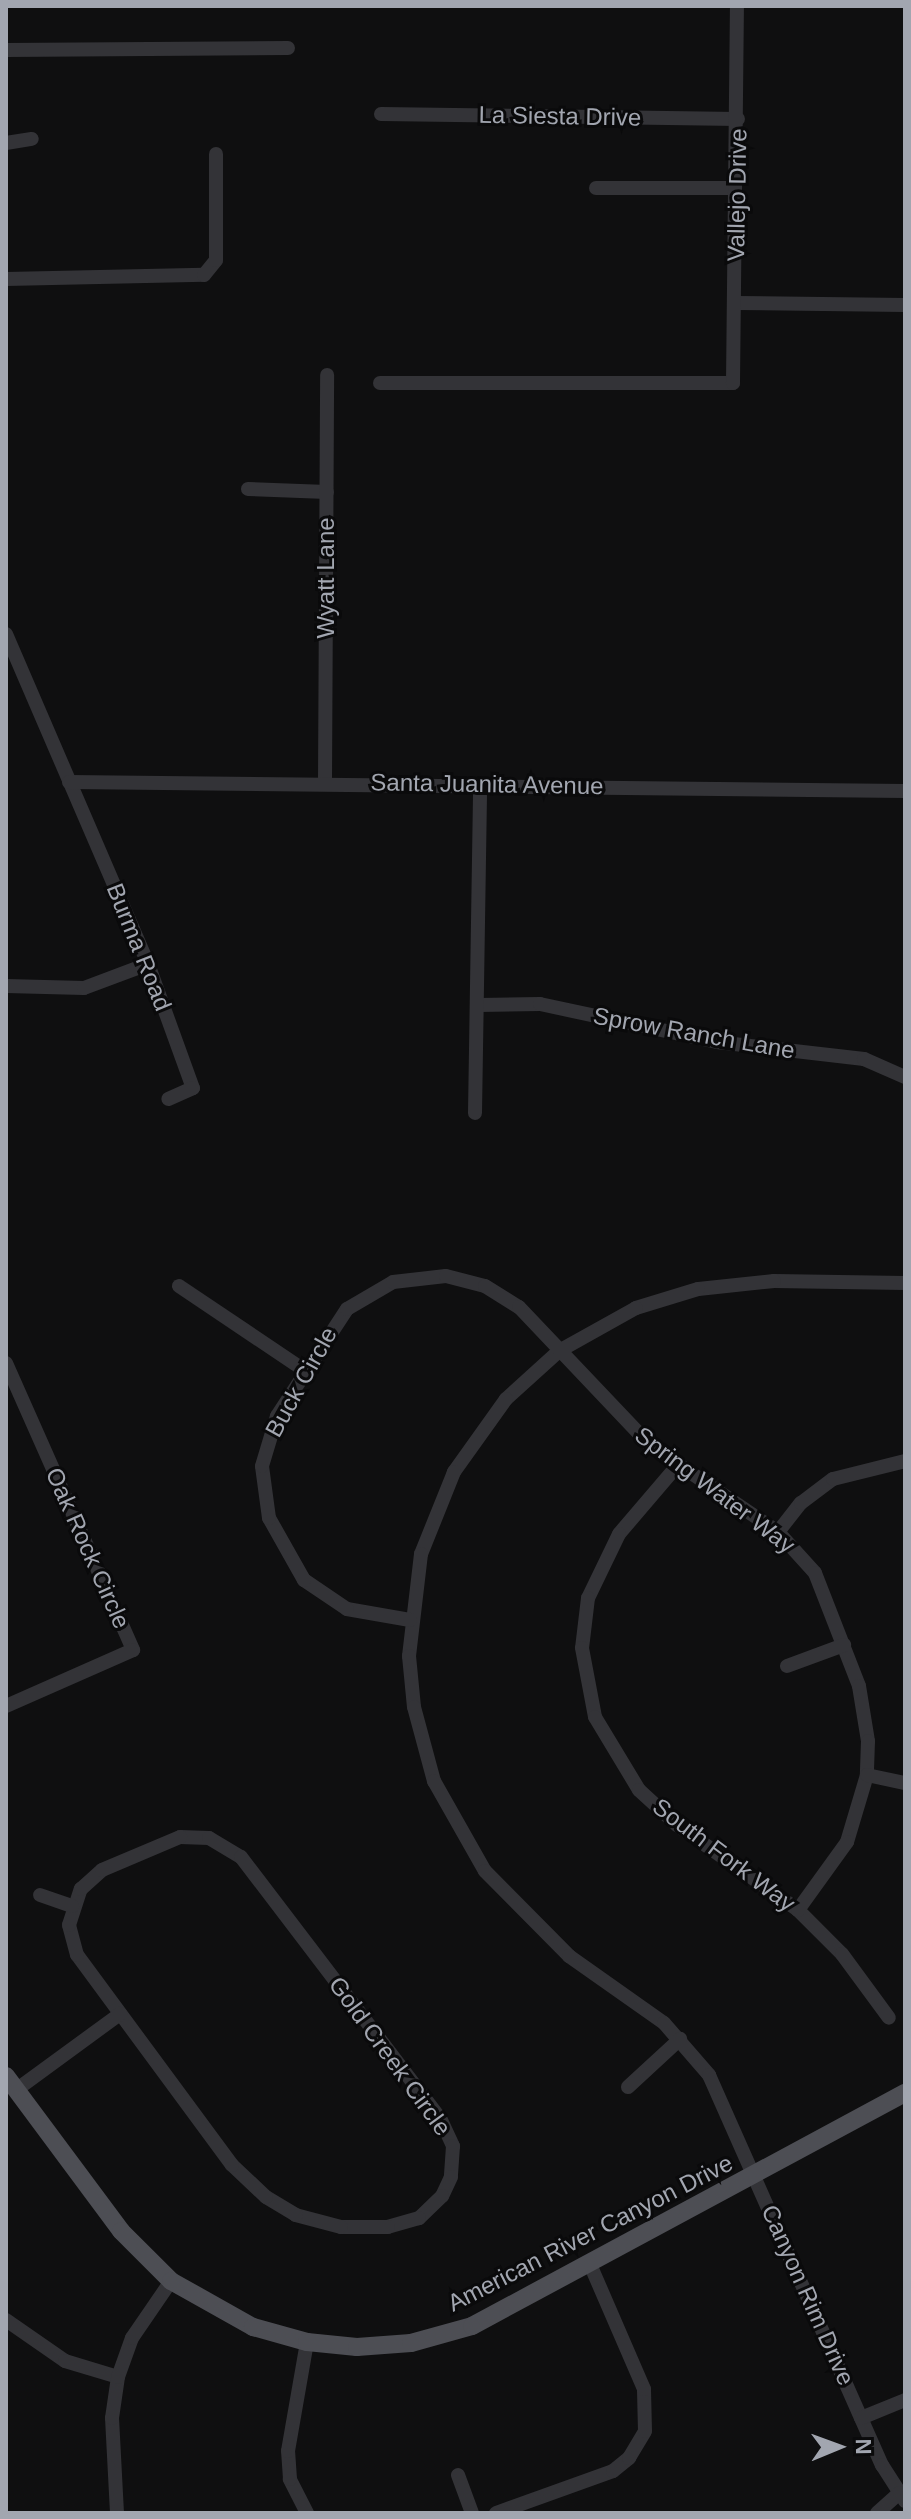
<!DOCTYPE html>
<style>
body{margin:0}
#map{position:relative;width:911px;height:2519px;overflow:hidden;background:#0f0f10;font-family:Helvetica,sans-serif}
div>[style]{position:absolute}
.minor>*{height:14px;margin:-7px;padding:0 7px;transform-origin:7px;border-radius:7px;background:#333337}
.major>*{height:18px;margin:-9px;padding:0 9px;transform-origin:9px;border-radius:9px;background:#4d4e54}
span{translate:-50% -50%;white-space:nowrap;text-align:center;line-height:1.15;-webkit-text-stroke:6px #0a0a0b;paint-order:stroke}
.street-label{font-size:24px;color:#a2a6b0}
.frame{position:absolute;inset:0;border:8px solid #a2a6b0;pointer-events:none}
.north{position:absolute;left:799px;top:2407px;width:80px;height:80px;-webkit-text-stroke:6px #0a0a0b;paint-order:stroke;rotate:89deg;font-size:22px;font-weight:700;line-height:32px;text-align:center;color:#a2a6b0}
.north::after{content:'';display:block;margin:auto;width:28px;height:36px;background:#a2a6b0;clip-path:polygon(50% 0,100% 100%,50% 72%,0 100%)}
</style>
<div id="map">
<div class="minor">
<div style="left:6px;top:50px;width:282px;rotate:-0.4deg"></div>
<div style="left:381px;top:114px;width:357px;rotate:0.8deg"></div>
<div style="left:6px;top:143px;width:26px;rotate:-9deg"></div>
<div style="left:596px;top:188px;width:139px"></div>
<div style="left:6px;top:279px;width:198px;rotate:-1.2deg"></div>
<div style="left:204px;top:275px;width:19px;rotate:-51deg"></div>
<div style="left:216px;top:260px;width:106px;rotate:-90deg"></div>
<div style="left:737px;top:303px;width:168px;rotate:0.7deg"></div>
<div style="left:380px;top:383px;width:353px"></div>
<div style="left:733px;top:383px;width:377px;rotate:-89.4deg"></div>
<div style="left:248px;top:489px;width:79px;rotate:2.2deg"></div>
<div style="left:6px;top:634px;width:359px;rotate:66.7deg"></div>
<div style="left:148px;top:964px;width:132px;rotate:70.1deg"></div>
<div style="left:193px;top:1088px;width:27px;rotate:156deg"></div>
<div style="left:325px;top:781px;width:406px;rotate:-89.7deg"></div>
<div style="left:69px;top:782px;width:836px;rotate:0.62deg"></div>
<div style="left:6px;top:986px;width:78px;rotate:1.5deg"></div>
<div style="left:84px;top:988px;width:68px;rotate:-20.6deg"></div>
<div style="left:479px;top:1005px;width:61px;rotate:-0.9deg"></div>
<div style="left:540px;top:1004px;width:181px;rotate:12.1deg"></div>
<div style="left:717px;top:1042px;width:148px;rotate:6.6deg"></div>
<div style="left:864px;top:1059px;width:45px;rotate:23.7deg"></div>
<div style="left:475px;top:1113px;width:329px;rotate:-89.1deg"></div>
<div style="left:905px;top:1283px;width:131px;rotate:-179.1deg"></div>
<div style="left:774px;top:1281px;width:76px;rotate:174deg"></div>
<div style="left:698px;top:1289px;width:65px;rotate:163deg"></div>
<div style="left:636px;top:1308px;width:88px;rotate:150.8deg"></div>
<div style="left:559px;top:1351px;width:72px;rotate:137.8deg"></div>
<div style="left:506px;top:1399px;width:90px;rotate:125.5deg"></div>
<div style="left:454px;top:1472px;width:88px;rotate:111.9deg"></div>
<div style="left:421px;top:1554px;width:103px;rotate:96.7deg"></div>
<div style="left:409px;top:1656px;width:51px;rotate:84.4deg"></div>
<div style="left:414px;top:1707px;width:77px;rotate:74.9deg"></div>
<div style="left:434px;top:1781px;width:103px;rotate:60.5deg"></div>
<div style="left:485px;top:1871px;width:120px;rotate:45.3deg"></div>
<div style="left:569px;top:1956px;width:116px;rotate:35.2deg"></div>
<div style="left:664px;top:2023px;width:69px;rotate:49.1deg"></div>
<div style="left:709px;top:2075px;width:427px;rotate:66.1deg"></div>
<div style="left:882px;top:2465px;width:43px;rotate:57.4deg"></div>
<div style="left:179px;top:1286px;width:151px;rotate:33.9deg"></div>
<div style="left:6px;top:1363px;width:314px;rotate:66.1deg"></div>
<div style="left:133px;top:1650px;width:139px;rotate:156.2deg"></div>
<div style="left:677px;top:1466px;width:89px;rotate:130.5deg"></div>
<div style="left:619px;top:1534px;width:71px;rotate:115.8deg"></div>
<div style="left:588px;top:1598px;width:50px;rotate:96.8deg"></div>
<div style="left:582px;top:1648px;width:70px;rotate:79.3deg"></div>
<div style="left:595px;top:1717px;width:85px;rotate:58.9deg"></div>
<div style="left:639px;top:1790px;width:52px;rotate:42.6deg"></div>
<div style="left:677px;top:1825px;width:148px;rotate:35.1deg"></div>
<div style="left:798px;top:1910px;width:62px;rotate:45deg"></div>
<div style="left:842px;top:1954px;width:79px;rotate:53.7deg"></div>
<div style="left:778px;top:1532px;width:37px;rotate:-52deg"></div>
<div style="left:801px;top:1503px;width:40px;rotate:-37deg"></div>
<div style="left:833px;top:1479px;width:74px;rotate:-14deg"></div>
<div style="left:410px;top:1620px;width:64px;rotate:-170.1deg"></div>
<div style="left:347px;top:1609px;width:52px;rotate:-146deg"></div>
<div style="left:304px;top:1580px;width:71px;rotate:-119.4deg"></div>
<div style="left:269px;top:1518px;width:52px;rotate:-97.7deg"></div>
<div style="left:262px;top:1466px;width:52px;rotate:-73.3deg"></div>
<div style="left:277px;top:1416px;width:128px;rotate:-56.8deg"></div>
<div style="left:347px;top:1309px;width:53px;rotate:-30.4deg"></div>
<div style="left:393px;top:1282px;width:53px;rotate:-6.5deg"></div>
<div style="left:446px;top:1276px;width:40px;rotate:14.4deg"></div>
<div style="left:485px;top:1286px;width:40px;rotate:32deg"></div>
<div style="left:519px;top:1307px;width:190px;rotate:46.5deg"></div>
<div style="left:650px;top:1445px;width:155px;rotate:34.2deg"></div>
<div style="left:778px;top:1532px;width:55px;rotate:47.9deg"></div>
<div style="left:815px;top:1573px;width:121px;rotate:68.7deg"></div>
<div style="left:859px;top:1686px;width:56px;rotate:80.7deg"></div>
<div style="left:868px;top:1741px;width:34px;rotate:92deg"></div>
<div style="left:867px;top:1775px;width:70px;rotate:106.6deg"></div>
<div style="left:847px;top:1842px;width:84px;rotate:125.8deg"></div>
<div style="left:787px;top:1666px;width:61px;rotate:-20.2deg"></div>
<div style="left:867px;top:1775px;width:39px;rotate:12deg"></div>
<div style="left:180px;top:1837px;width:29px;rotate:2deg"></div>
<div style="left:209px;top:1838px;width:37px;rotate:31deg"></div>
<div style="left:241px;top:1857px;width:328px;rotate:52.7deg"></div>
<div style="left:440px;top:2118px;width:31px;rotate:65deg"></div>
<div style="left:453px;top:2146px;width:31px;rotate:94deg"></div>
<div style="left:451px;top:2177px;width:21px;rotate:115deg"></div>
<div style="left:442px;top:2196px;width:32px;rotate:136deg"></div>
<div style="left:419px;top:2218px;width:32px;rotate:164deg"></div>
<div style="left:388px;top:2227px;width:47px;rotate:180deg"></div>
<div style="left:341px;top:2227px;width:47px;rotate:-165.1deg"></div>
<div style="left:296px;top:2215px;width:35px;rotate:-149deg"></div>
<div style="left:266px;top:2197px;width:47px;rotate:-136.7deg"></div>
<div style="left:232px;top:2165px;width:261px;rotate:-126.4deg"></div>
<div style="left:77px;top:1955px;width:31px;rotate:-105deg"></div>
<div style="left:69px;top:1925px;width:38px;rotate:-72deg"></div>
<div style="left:81px;top:1889px;width:28px;rotate:-42deg"></div>
<div style="left:102px;top:1870px;width:85px;rotate:-22.9deg"></div>
<div style="left:40px;top:1895px;width:34px;rotate:19deg"></div>
<div style="left:628px;top:2087px;width:71px;rotate:-42.7deg"></div>
<div style="left:16px;top:2090px;width:129px;rotate:-36.2deg"></div>
<div style="left:6px;top:2320px;width:72px;rotate:34.8deg"></div>
<div style="left:65px;top:2361px;width:55px;rotate:16.8deg"></div>
<div style="left:861px;top:2418px;width:48px;rotate:-22.2deg"></div>
<div style="left:458px;top:2475px;width:40px;rotate:69.8deg"></div>
<div style="left:117px;top:2513px;width:95px;rotate:-93deg"></div>
<div style="left:112px;top:2418px;width:41px;rotate:-81.7deg"></div>
<div style="left:118px;top:2377px;width:41px;rotate:-70.3deg"></div>
<div style="left:132px;top:2338px;width:69px;rotate:-55.6deg"></div>
<div style="left:307px;top:2513px;width:38px;rotate:-117deg"></div>
<div style="left:290px;top:2479px;width:28px;rotate:-94deg"></div>
<div style="left:288px;top:2451px;width:111px;rotate:-80.1deg"></div>
<div style="left:496px;top:2513px;width:124px;rotate:-19.7deg"></div>
<div style="left:613px;top:2471px;width:21px;rotate:-39deg"></div>
<div style="left:629px;top:2458px;width:31px;rotate:-59deg"></div>
<div style="left:645px;top:2431px;width:42px;rotate:-91.4deg"></div>
<div style="left:644px;top:2389px;width:136px;rotate:-113.4deg"></div>
<div style="left:877px;top:2513px;width:30px;rotate:-42deg"></div>
</div>
<div class="major">
<div style="left:6px;top:2076px;width:193px;rotate:53.4deg"></div>
<div style="left:121px;top:2231px;width:71px;rotate:45deg"></div>
<div style="left:171px;top:2281px;width:94px;rotate:29.3deg"></div>
<div style="left:253px;top:2327px;width:56px;rotate:15.5deg"></div>
<div style="left:307px;top:2342px;width:50px;rotate:5.7deg"></div>
<div style="left:357px;top:2347px;width:54px;rotate:-4.2deg"></div>
<div style="left:411px;top:2343px;width:63px;rotate:-15.6deg"></div>
<div style="left:472px;top:2326px;width:492px;rotate:-28.3deg"></div>
</div>
<div class="street-label">
<span style="left:560px;top:116px;rotate:1deg">La Siesta Drive</span>
<span style="left:737px;top:195px;rotate:-89deg">Vallejo Drive</span>
<span style="left:326px;top:578px;rotate:-90deg">Wyatt Lane</span>
<span style="left:487px;top:784px;rotate:1deg">Santa Juanita Avenue</span>
<span style="left:139px;top:947px;rotate:68deg">Burma Road</span>
<span style="left:694px;top:1033px;rotate:10deg">Sprow Ranch Lane</span>
<span style="left:301px;top:1382px;rotate:-61deg">Buck Circle</span>
<span style="left:715px;top:1490px;rotate:37deg">Spring Water Way</span>
<span style="left:88px;top:1548px;rotate:66deg">Oak Rock Circle</span>
<span style="left:724px;top:1855px;rotate:37deg">South Fork Way</span>
<span style="left:390px;top:2056px;rotate:54deg">Gold Creek Circle</span>
<span style="left:590px;top:2233px;rotate:-27deg">American River Canyon Drive</span>
<span style="left:808px;top:2295px;rotate:66deg">Canyon Rim Drive</span>
</div>
<div class="frame"></div>
<div class="north">N</div>
</div>
